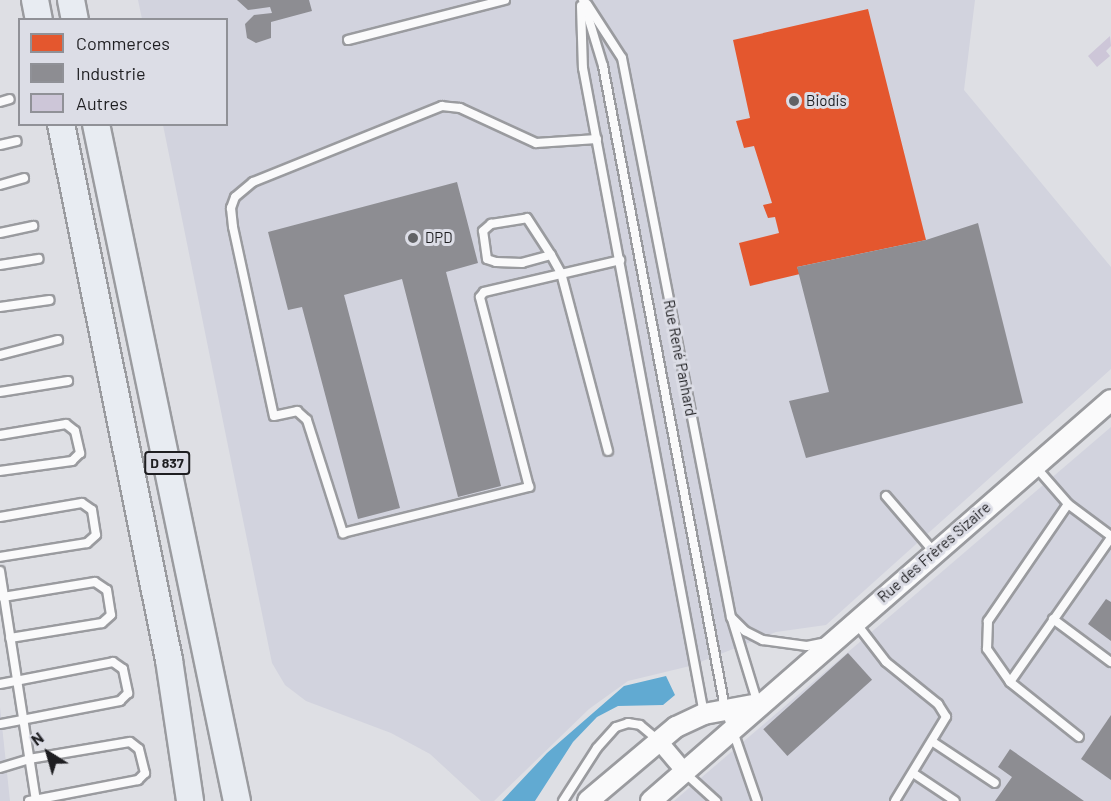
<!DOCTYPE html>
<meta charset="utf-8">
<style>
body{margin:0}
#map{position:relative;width:1111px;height:801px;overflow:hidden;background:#dedfe4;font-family:Barlow,sans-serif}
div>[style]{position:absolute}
.built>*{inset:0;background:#d2d3de}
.water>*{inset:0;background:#61aad2}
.shops>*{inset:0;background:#e4572e}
.industry>*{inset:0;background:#8d8d92;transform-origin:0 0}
.building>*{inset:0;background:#cdc6d8}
.roads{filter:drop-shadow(2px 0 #9a9b9f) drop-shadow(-2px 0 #9a9b9f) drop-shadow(0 2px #9a9b9f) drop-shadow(0 -2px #9a9b9f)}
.service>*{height:8px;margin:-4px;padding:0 4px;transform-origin:4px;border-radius:4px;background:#fafafb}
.minor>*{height:16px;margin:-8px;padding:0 8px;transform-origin:8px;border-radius:8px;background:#fafafb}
.tertiary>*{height:20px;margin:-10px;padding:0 10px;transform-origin:10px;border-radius:10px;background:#fafafb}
.primary>*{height:26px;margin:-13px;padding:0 13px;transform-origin:13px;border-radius:13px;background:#e8ecf2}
.dots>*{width:16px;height:16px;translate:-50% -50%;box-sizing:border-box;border:3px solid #dcdde6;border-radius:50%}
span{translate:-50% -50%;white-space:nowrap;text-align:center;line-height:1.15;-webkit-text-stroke:6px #dcdde6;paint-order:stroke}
.shield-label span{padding:2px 4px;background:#dcdde6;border:2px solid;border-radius:4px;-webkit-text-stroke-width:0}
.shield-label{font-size:14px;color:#1e1e21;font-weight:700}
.poi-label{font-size:15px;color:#1e1e21}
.left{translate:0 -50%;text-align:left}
.street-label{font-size:15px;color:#1e1e21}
.legend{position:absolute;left:18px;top:18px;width:210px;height:108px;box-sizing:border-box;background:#dcdde6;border:2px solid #909197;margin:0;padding:8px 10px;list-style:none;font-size:18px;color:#1e1e21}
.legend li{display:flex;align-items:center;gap:12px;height:30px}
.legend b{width:30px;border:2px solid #909197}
.north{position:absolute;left:18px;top:723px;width:60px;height:60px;-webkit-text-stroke:4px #dcdde6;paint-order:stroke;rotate:323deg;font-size:16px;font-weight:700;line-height:24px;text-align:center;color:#1e1e21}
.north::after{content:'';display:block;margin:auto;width:21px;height:27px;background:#1e1e21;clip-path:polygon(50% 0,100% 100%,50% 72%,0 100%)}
</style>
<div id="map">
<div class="built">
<div style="clip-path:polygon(138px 0,975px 0,964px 90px,1111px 267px,1111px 369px,826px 625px,776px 632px,690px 666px,628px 681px,589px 709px,494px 801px,481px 801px,430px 754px,391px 733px,306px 701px,285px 685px,272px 663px,163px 125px,226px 124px,226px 20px,142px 19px)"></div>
<div style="clip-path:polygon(1111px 427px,1111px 801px,674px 801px)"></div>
<div style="clip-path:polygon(0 707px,10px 801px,0 801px)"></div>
</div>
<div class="water">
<div style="clip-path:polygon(666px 676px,675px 695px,663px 705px,618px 706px,597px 717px,573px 742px,535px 801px,502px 801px,547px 753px,624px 686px)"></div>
</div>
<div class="shops">
<div style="clip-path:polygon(868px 9px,926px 240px,797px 267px,800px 274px,750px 286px,739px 243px,779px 233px,775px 217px,768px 218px,763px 205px,772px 203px,754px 146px,744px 148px,736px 121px,750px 118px,733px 40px)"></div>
</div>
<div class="industry">
<div style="clip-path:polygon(237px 0,309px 0,312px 11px,271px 22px,271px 38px,256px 43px,247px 38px,245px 24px,254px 15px,272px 13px,270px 7px,248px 10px)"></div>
<div style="clip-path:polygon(457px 182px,478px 263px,446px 272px,501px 486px,458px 497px,402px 279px,344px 295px,400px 508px,358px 519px,302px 307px,288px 310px,268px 232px)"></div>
<div style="clip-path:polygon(978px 223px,1023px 403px,806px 458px,789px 401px,829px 392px,797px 267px,926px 240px)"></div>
<div style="clip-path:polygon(1106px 599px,1111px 602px,1111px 641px,1088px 624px)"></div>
<div style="left:848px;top:653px;width:36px;height:114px;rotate:48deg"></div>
<div style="clip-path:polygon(1111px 715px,1111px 780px,1081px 759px)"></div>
<div style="clip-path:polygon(1010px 749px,1084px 801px,995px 801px,1012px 777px,998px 767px)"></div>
</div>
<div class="building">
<div style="clip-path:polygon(1110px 36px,1111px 46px,1106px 51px,1110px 56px,1097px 67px,1088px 56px)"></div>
</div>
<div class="roads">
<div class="service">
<div style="left:583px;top:0;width:69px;rotate:73.1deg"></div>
<div style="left:603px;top:66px;width:653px;rotate:79.24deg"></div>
<div style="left:725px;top:708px;width:98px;rotate:71deg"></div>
<div style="left:587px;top:4px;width:64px;rotate:57.1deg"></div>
<div style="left:622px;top:58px;width:570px;rotate:78.97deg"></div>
<div style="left:731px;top:617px;width:20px;rotate:45deg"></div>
<div style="left:745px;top:631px;width:20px;rotate:27deg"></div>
<div style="left:763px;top:640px;width:44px;rotate:7.8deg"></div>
<div style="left:807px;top:646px;width:19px;rotate:-12deg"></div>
<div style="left:581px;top:6px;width:62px;rotate:88.2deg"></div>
<div style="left:583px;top:68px;width:657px;rotate:79.39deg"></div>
<div style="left:348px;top:40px;width:162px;rotate:-14.3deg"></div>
<div style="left:0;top:102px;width:10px;rotate:-17deg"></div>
<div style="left:597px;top:139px;width:61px;rotate:176.2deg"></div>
<div style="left:536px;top:143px;width:84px;rotate:-155.3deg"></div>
<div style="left:460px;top:108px;width:18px;rotate:-174deg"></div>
<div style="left:442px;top:106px;width:204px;rotate:158.1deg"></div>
<div style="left:253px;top:182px;width:23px;rotate:140deg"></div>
<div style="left:235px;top:197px;width:12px;rotate:110deg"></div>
<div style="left:231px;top:208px;width:19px;rotate:84deg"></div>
<div style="left:233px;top:227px;width:193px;rotate:77.8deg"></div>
<div style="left:274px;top:416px;width:24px;rotate:-12deg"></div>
<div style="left:297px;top:411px;width:13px;rotate:42deg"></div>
<div style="left:307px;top:420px;width:119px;rotate:72.3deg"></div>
<div style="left:343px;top:533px;width:192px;rotate:-13.9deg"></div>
<div style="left:529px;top:487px;width:196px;rotate:-104.5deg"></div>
<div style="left:480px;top:297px;width:6px;rotate:-51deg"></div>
<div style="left:484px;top:292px;width:140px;rotate:-13.2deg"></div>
<div style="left:0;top:145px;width:17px;rotate:-13deg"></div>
<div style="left:0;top:185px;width:25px;rotate:-16deg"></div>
<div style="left:0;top:233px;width:34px;rotate:-12deg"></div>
<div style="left:551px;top:255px;width:30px;rotate:165deg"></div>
<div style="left:522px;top:263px;width:26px;rotate:-178deg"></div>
<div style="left:496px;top:262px;width:9px;rotate:-162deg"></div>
<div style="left:487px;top:259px;width:28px;rotate:-98deg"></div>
<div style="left:483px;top:231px;width:11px;rotate:-41deg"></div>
<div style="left:491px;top:224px;width:36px;rotate:-9deg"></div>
<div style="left:527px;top:218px;width:44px;rotate:57deg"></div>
<div style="left:551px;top:255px;width:21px;rotate:61deg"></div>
<div style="left:561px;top:273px;width:184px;rotate:75.2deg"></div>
<div style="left:0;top:265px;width:39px;rotate:-9deg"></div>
<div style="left:0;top:307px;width:50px;rotate:-8deg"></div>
<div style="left:0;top:355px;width:60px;rotate:-14.5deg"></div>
<div style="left:0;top:392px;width:69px;rotate:-9.2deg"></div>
<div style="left:0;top:435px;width:67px;rotate:-9.5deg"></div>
<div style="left:66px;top:424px;width:11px;rotate:38deg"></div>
<div style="left:75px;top:431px;width:23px;rotate:77deg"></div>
<div style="left:80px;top:453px;width:11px;rotate:135deg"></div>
<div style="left:72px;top:461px;width:73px;rotate:172.1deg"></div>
<div style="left:1035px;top:466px;width:50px;rotate:49deg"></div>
<div style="left:1068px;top:504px;width:54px;rotate:36.7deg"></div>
<div style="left:886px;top:496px;width:74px;rotate:49.4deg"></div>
<div style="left:1068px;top:504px;width:142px;rotate:124.4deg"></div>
<div style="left:988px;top:621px;width:28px;rotate:92deg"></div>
<div style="left:987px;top:649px;width:40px;rotate:55.1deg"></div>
<div style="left:1010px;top:682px;width:88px;rotate:38.6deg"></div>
<div style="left:0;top:517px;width:83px;rotate:-9.7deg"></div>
<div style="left:82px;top:503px;width:12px;rotate:35deg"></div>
<div style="left:92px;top:510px;width:25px;rotate:81deg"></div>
<div style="left:96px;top:535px;width:12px;rotate:138deg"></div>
<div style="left:87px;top:543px;width:88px;rotate:170.9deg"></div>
<div style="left:0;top:571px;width:233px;rotate:81.1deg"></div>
<div style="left:3px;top:597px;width:93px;rotate:-9.3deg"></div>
<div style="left:95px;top:582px;width:14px;rotate:34deg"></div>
<div style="left:107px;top:590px;width:25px;rotate:81deg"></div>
<div style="left:111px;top:615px;width:12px;rotate:138deg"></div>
<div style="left:102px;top:623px;width:93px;rotate:170.7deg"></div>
<div style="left:732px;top:619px;width:89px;rotate:73deg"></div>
<div style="left:1053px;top:619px;width:72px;rotate:36.6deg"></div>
<div style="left:856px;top:623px;width:49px;rotate:52.4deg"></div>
<div style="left:886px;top:662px;width:67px;rotate:38.9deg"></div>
<div style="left:938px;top:704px;width:15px;rotate:58deg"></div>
<div style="left:946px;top:717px;width:98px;rotate:121.3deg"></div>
<div style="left:1010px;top:682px;width:176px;rotate:-55deg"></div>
<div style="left:0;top:684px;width:115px;rotate:-11deg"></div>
<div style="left:113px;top:662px;width:12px;rotate:35deg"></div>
<div style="left:123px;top:669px;width:25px;rotate:78deg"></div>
<div style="left:128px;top:693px;width:11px;rotate:135deg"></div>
<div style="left:120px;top:701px;width:122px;rotate:169.1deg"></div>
<div style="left:933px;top:742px;width:74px;rotate:33.5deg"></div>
<div style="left:0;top:768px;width:30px;rotate:-17deg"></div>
<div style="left:29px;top:759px;width:102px;rotate:-9.6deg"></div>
<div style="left:130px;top:742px;width:11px;rotate:38deg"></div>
<div style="left:139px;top:749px;width:25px;rotate:76deg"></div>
<div style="left:145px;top:773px;width:10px;rotate:135deg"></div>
<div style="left:138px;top:780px;width:111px;rotate:169.1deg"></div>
<div style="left:685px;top:773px;width:42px;rotate:42.1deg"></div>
<div style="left:913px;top:773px;width:50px;rotate:33.7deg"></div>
<div style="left:563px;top:801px;width:63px;rotate:-57.3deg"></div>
<div style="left:597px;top:748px;width:28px;rotate:-48deg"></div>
<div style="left:616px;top:727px;width:13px;rotate:-18deg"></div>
<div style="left:628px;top:723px;width:12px;rotate:9deg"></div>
<div style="left:640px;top:725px;width:23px;rotate:40deg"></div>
</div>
<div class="minor">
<div style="left:658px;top:740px;width:42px;rotate:49.8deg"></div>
</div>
<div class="tertiary">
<div style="left:588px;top:801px;width:115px;rotate:-40.1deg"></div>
<div style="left:676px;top:727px;width:31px;rotate:-25deg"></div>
<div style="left:704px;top:714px;width:55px;rotate:-10.5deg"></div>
<div style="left:651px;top:801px;width:610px;rotate:-41.08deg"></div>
</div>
<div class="primary">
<div style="left:35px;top:0;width:20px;rotate:79deg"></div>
<div style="left:71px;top:0;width:20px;rotate:79deg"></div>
<div style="left:61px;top:124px;width:547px;rotate:78.61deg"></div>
<div style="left:169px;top:660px;width:143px;rotate:81.5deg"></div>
<div style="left:96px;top:124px;width:692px;rotate:78.24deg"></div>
</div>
</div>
<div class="dots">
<div style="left:794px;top:101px;background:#616265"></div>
<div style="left:413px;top:238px;background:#616265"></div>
</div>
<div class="shield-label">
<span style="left:167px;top:463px">D 837</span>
</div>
<div class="poi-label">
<span class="left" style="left:806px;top:101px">Biodis</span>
<span class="left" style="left:425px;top:238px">DPD</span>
</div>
<div class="street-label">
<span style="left:680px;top:358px;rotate:79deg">Rue René Panhard</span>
<span style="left:934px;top:552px;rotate:-41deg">Rue des Frères Sizaire</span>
</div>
<ul class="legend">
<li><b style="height:16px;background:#e4572e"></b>Commerces</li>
<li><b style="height:16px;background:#8d8d92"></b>Industrie</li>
<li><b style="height:16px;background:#cdc6d8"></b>Autres</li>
</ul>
<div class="north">N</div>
</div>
